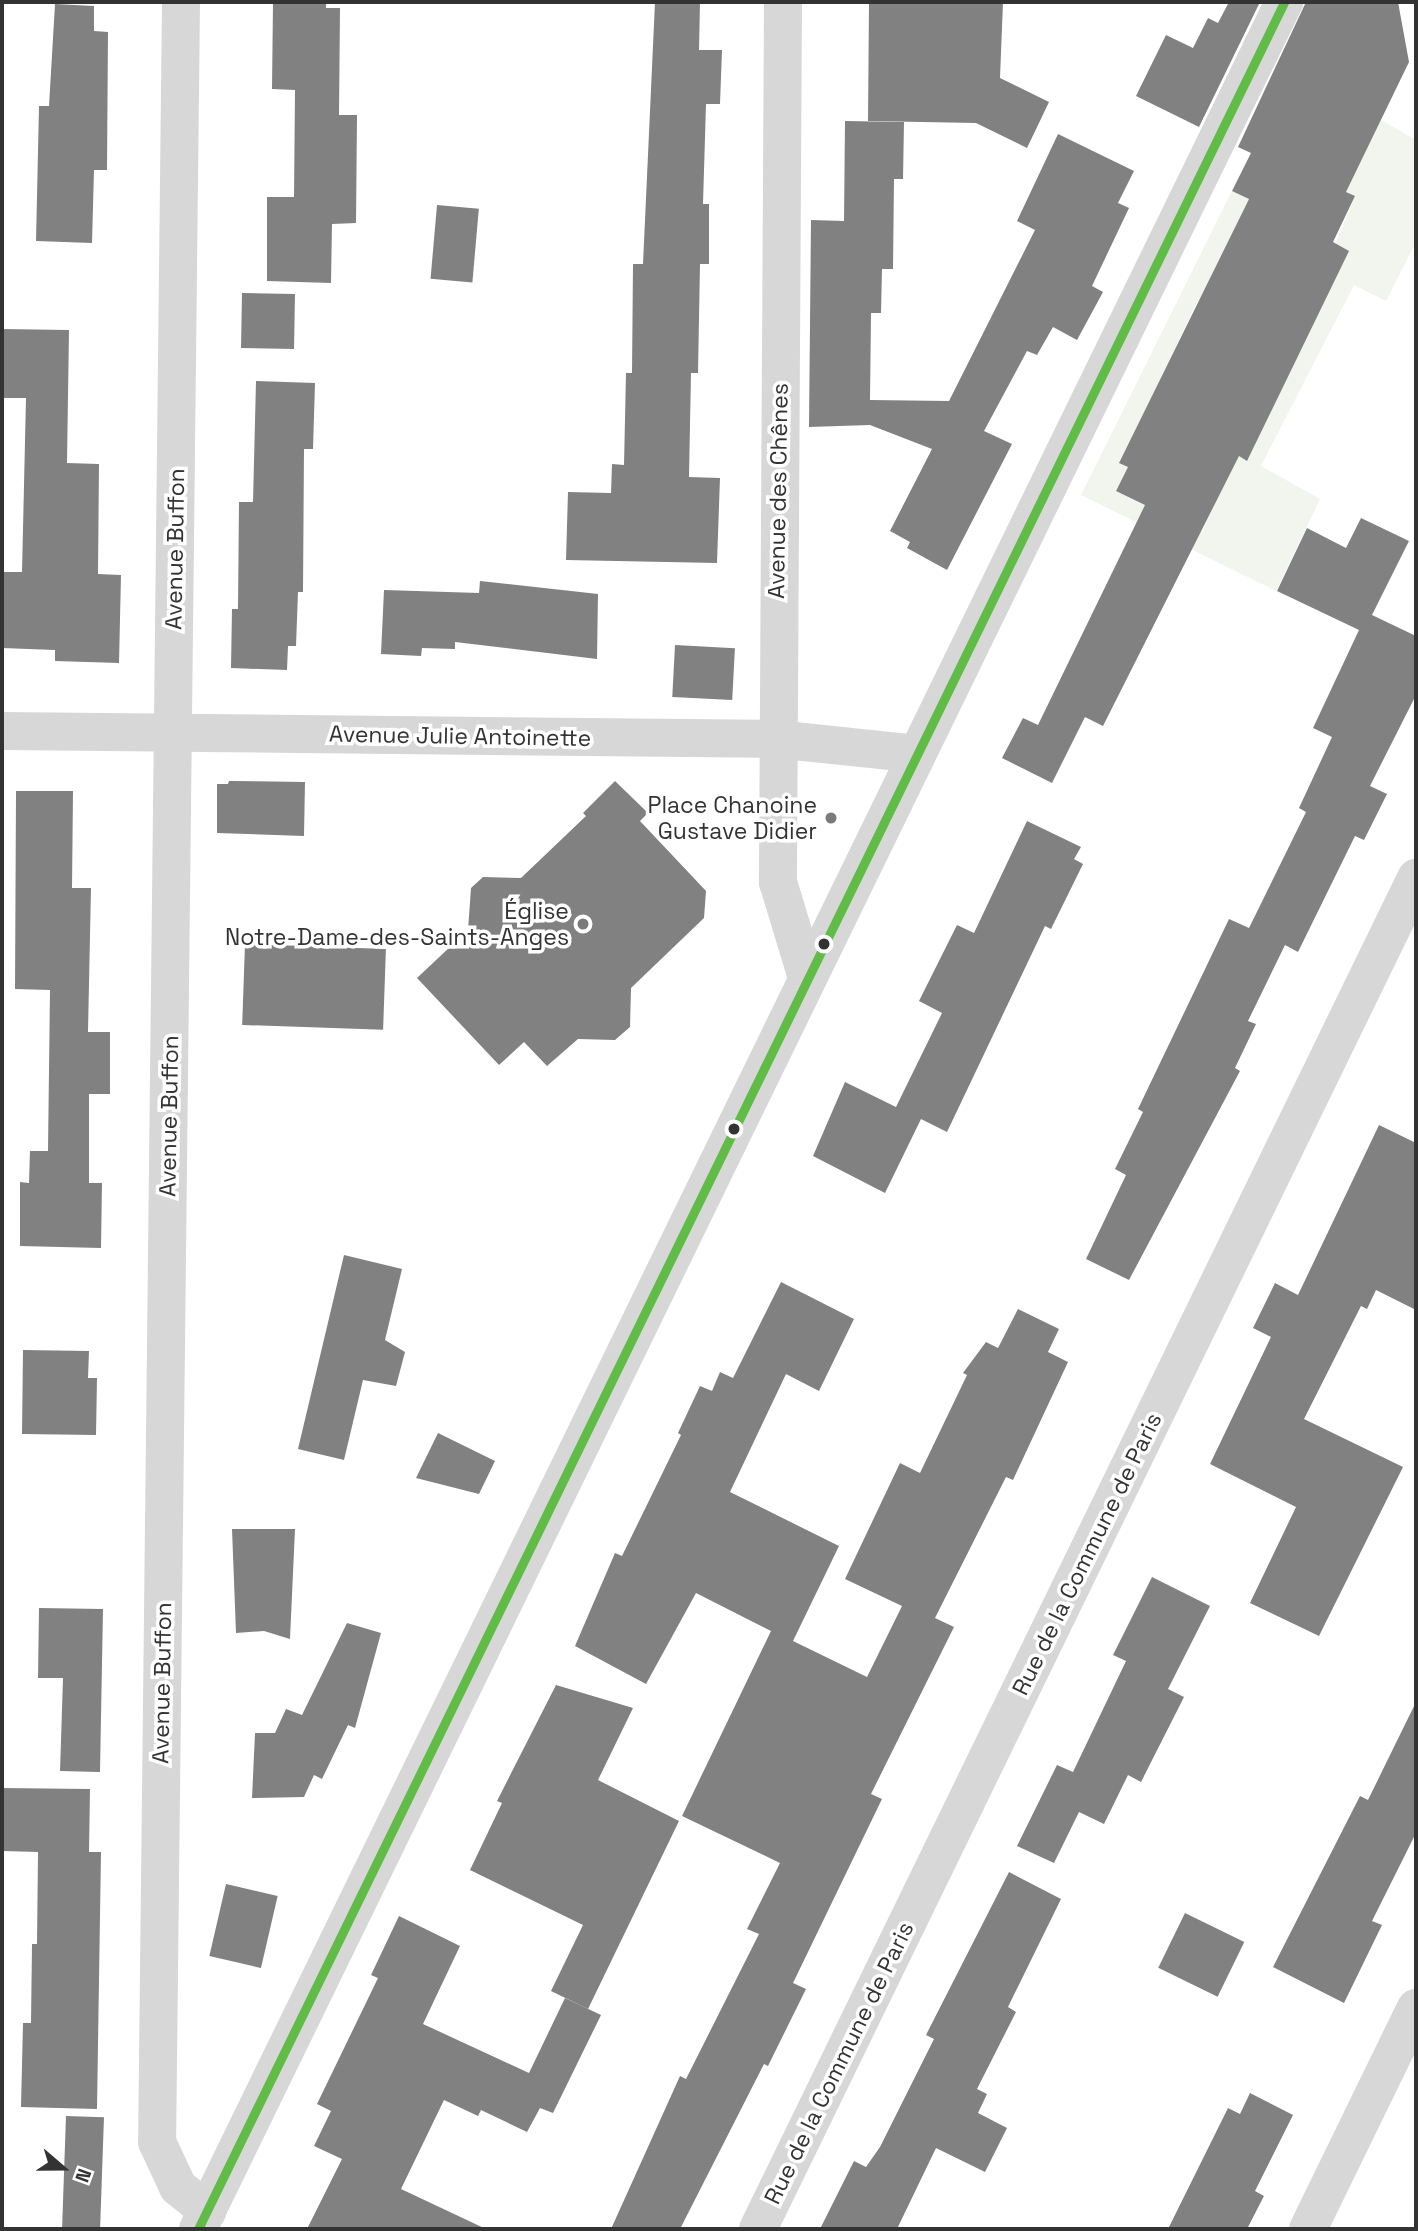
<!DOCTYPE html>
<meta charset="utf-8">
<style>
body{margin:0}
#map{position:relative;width:1418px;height:2231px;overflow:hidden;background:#fff;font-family:"Space Grotesk",sans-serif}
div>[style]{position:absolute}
.green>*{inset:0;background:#f1f5ed}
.building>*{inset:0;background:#818181;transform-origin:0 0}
.minor>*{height:38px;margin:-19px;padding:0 19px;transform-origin:19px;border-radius:19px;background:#d7d7d7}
.tertiary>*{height:38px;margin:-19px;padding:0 19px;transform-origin:19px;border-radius:19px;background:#d7d7d7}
.bus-1>*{height:9px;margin:-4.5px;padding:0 4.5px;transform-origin:4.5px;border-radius:4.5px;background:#60bb47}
.dots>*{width:19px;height:19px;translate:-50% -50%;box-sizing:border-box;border:4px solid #fff;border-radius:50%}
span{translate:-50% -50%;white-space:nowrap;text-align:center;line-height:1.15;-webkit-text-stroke:7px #fff;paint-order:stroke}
.street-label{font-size:23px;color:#333}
.poi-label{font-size:23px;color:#333}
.right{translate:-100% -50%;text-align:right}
.frame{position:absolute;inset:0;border:4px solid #333;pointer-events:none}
.north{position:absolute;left:28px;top:2133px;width:70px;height:70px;-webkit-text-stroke:5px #fff;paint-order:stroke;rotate:110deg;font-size:19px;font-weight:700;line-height:28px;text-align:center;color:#333}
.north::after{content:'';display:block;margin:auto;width:24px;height:32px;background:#333;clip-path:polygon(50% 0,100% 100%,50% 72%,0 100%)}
</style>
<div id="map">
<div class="green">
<div style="clip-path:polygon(1381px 120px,1416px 140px,1416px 242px,1386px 301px,1354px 285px,1261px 466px,1320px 499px,1276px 591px,1081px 495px,1232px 191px,1249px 199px,1214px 270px,1209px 302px,1199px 298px,1143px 415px,1138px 446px,1129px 442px,1119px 462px,1128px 467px,1116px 490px,1202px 532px,1236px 455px,1247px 460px,1355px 196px,1346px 192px)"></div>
</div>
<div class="building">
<div style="clip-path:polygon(273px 2px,326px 2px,326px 8px,340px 8px,339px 115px,357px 115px,356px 223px,332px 224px,331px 283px,267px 281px,267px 197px,294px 197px,295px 90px,272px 89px)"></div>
<div style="clip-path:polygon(655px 2px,700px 2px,699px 50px,722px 50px,720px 104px,706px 104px,703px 204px,709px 204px,709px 264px,700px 264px,698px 373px,691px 373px,689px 477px,720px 478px,717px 563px,566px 560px,568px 492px,611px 493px,612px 464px,624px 465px,626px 373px,632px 373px,633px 264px,643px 264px)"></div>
<div style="clip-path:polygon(869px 2px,1003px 2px,1000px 78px,1049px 102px,1027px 148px,976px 123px,868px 121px)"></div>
<div style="clip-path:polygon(1229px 2px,1260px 2px,1199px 127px,1136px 96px,1166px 35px,1193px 48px,1208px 18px,1218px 23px)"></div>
<div style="clip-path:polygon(1306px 2px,1398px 2px,1409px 62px,1346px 192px,1355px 196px,1333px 242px,1349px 251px,1247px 461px,1239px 456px,1103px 726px,1085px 717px,1052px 783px,1002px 758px,1023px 718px,1038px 725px,1145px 505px,1116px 491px,1128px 467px,1119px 463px,1249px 199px,1232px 191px,1251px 153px,1238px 147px)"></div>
<div style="clip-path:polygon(55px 4px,94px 6px,94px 31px,108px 32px,107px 170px,94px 170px,92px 243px,36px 241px,39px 106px,49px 106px)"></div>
<div style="clip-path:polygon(845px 121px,904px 122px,903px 179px,894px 179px,893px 269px,882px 269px,881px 313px,871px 313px,870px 400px,949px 401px,1035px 230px,1017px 221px,1058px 134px,1134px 171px,1118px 203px,1129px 208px,1092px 286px,1103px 292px,1077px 340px,1053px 327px,1037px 355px,1027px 351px,984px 431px,1012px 444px,947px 570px,907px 548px,910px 542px,890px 531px,932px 449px,870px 425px,809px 427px,811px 220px,844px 221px)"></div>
<div style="left:437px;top:205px;width:42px;height:74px;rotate:5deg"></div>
<div style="left:242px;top:293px;width:53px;height:55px;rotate:1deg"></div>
<div style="clip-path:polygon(2px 329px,69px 330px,67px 463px,99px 464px,98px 574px,121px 575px,119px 663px,55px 661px,55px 650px,2px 648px,2px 572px,22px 572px,26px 398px,2px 398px)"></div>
<div style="clip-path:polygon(256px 381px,315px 383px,313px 449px,304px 449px,303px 592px,298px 592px,296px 646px,288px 646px,287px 670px,231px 668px,232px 609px,238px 609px,239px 502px,253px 502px)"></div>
<div style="clip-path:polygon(1361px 518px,1409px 541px,1372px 615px,1416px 636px,1416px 695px,1370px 786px,1387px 794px,1364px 840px,1355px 836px,1298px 952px,1285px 945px,1248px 1021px,1256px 1024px,1235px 1068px,1240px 1071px,1129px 1280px,1086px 1259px,1126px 1175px,1115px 1169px,1143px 1112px,1138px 1109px,1229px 919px,1249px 928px,1306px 812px,1299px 808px,1332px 737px,1313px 728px,1359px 630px,1277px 591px,1307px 528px,1346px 548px)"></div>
<div style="clip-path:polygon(480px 581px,598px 594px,597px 659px,455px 642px,455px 649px,422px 648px,421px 656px,381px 654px,384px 590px,479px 593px)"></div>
<div style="left:675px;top:645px;width:60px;height:52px;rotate:3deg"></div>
<div style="clip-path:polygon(229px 781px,305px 782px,304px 836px,217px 833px,217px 784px,228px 784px)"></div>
<div style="clip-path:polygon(615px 781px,648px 813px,640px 821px,706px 891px,704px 918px,631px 988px,630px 1027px,615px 1040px,578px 1039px,547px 1066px,524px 1042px,499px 1065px,417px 978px,468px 930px,471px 888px,483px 877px,521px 878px,586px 816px,583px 813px)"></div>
<div style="clip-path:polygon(16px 791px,73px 791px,72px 888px,91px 888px,88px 1032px,110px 1032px,110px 1094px,89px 1094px,89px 1183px,102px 1183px,101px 1248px,20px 1246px,20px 1182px,29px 1183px,30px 1151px,48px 1151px,50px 990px,15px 989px)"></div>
<div style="clip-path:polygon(1027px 821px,1081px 847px,1074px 859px,1083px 864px,1051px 929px,1045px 926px,947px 1132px,921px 1119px,885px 1193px,813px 1156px,845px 1082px,896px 1107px,942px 1013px,919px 1001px,957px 925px,974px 933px)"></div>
<div style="left:245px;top:944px;width:141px;height:81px;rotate:2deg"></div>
<div style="clip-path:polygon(1379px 1125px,1416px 1143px,1416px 1310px,1376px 1290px,1367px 1309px,1361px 1306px,1304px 1419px,1403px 1467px,1319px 1636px,1250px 1603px,1296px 1507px,1210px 1464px,1271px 1337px,1253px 1328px,1275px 1283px,1298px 1295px)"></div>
<div style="clip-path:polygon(344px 1255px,402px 1269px,385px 1340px,405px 1352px,396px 1386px,363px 1380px,344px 1460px,298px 1449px)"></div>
<div style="clip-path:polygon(781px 1282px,854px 1319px,819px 1391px,786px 1374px,730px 1492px,839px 1546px,793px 1641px,867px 1677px,902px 1606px,845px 1579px,900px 1463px,920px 1473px,967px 1375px,963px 1373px,986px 1342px,998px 1348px,1018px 1309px,1059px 1329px,1048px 1352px,1068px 1362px,1013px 1480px,1006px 1477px,935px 1618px,954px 1627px,871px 1794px,882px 1799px,793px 1983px,806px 1989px,768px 2066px,764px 2064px,680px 2229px,611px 2229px,680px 2076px,686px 2079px,759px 1934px,747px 1929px,780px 1863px,682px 1816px,771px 1631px,696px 1593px,646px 1684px,575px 1646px,615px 1553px,622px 1556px,681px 1435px,678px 1433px,700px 1386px,712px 1391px,720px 1372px,733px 1378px)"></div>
<div style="clip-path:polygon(23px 1350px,89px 1351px,88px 1378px,97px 1378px,96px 1435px,22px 1434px)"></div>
<div style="clip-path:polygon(438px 1433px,495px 1461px,479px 1494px,416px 1478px)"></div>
<div style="clip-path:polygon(232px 1529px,295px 1529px,290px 1639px,264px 1631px,236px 1633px)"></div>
<div style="clip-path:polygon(1152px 1577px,1210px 1606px,1168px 1689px,1184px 1697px,1141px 1782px,1128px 1775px,1104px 1824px,1079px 1812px,1054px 1863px,1017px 1846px,1057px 1765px,1073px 1772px,1126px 1661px,1113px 1655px)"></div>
<div style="clip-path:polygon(39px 1608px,103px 1609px,100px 1772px,60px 1771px,63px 1678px,38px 1678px)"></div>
<div style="clip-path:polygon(347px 1623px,381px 1633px,355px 1728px,348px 1725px,322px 1779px,314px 1775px,304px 1797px,252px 1798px,255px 1733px,275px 1733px,286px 1709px,302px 1715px)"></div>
<div style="clip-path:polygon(556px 1685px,633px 1708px,598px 1780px,679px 1821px,588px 2009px,551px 1991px,583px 1925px,470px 1870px,502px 1803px,497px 1801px)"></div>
<div style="clip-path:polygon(1416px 1702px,1416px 1833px,1372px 1921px,1382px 1925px,1344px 2003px,1273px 1967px,1360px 1796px,1368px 1800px)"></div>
<div style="clip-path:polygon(2px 1788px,90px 1789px,89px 1852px,101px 1852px,97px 2109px,21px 2107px,23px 2023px,31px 2023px,32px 1944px,37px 1944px,38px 1852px,2px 1851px)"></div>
<div style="clip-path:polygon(1009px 1872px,1061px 1899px,1008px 2007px,1016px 2012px,977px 2089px,987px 2094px,978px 2113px,1007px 2128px,985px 2172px,936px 2148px,897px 2229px,820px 2229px,854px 2161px,866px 2167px,880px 2147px,934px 2039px,926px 2035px)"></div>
<div style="left:226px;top:1884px;width:53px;height:74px;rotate:13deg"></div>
<div style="left:1185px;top:1913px;width:66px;height:61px;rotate:26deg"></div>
<div style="clip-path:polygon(399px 1916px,460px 1946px,423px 2024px,529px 2073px,565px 1998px,601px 2015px,553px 2113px,540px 2108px,527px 2132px,481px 2110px,478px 2116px,444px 2100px,401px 2189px,486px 2229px,307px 2229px,342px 2159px,314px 2146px,331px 2111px,317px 2104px,378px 1978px,371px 1975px)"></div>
<div style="clip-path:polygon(1250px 2093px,1293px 2115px,1255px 2191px,1264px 2196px,1247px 2229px,1168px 2229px,1228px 2108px,1240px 2114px)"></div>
<div style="left:66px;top:2116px;width:38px;height:113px;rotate:2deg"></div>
</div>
<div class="minor">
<div style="left:181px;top:2px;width:2140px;rotate:90.64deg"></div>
<div style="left:157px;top:2142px;width:50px;rotate:65deg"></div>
<div style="left:178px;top:2187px;width:38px;rotate:39deg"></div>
<div style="left:783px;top:2px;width:880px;rotate:90.33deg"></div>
<div style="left:778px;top:882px;width:97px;rotate:73.2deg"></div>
<div style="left:2px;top:731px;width:773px;rotate:0.59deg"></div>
<div style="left:775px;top:739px;width:143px;rotate:6deg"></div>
<div style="left:758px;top:2229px;width:1503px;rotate:-64.03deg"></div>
<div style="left:1308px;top:2229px;width:246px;rotate:-64deg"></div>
</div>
<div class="tertiary">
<div style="left:198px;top:2229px;width:2478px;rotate:-64deg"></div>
</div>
<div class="bus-1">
<div style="left:198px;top:2229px;width:2478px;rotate:-64deg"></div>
</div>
<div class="dots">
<div style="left:831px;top:818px;background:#7a7a7a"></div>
<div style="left:583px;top:924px;background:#7a7a7a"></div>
<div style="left:824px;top:944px;background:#333"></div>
<div style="left:734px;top:1129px;background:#333"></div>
</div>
<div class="street-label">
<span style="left:778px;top:491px;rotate:-89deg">Avenue des Chênes</span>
<span style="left:175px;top:549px;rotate:-89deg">Avenue Buffon</span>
<span style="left:460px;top:736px;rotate:1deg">Avenue Julie Antoinette</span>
<span style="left:169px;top:1116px;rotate:-89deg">Avenue Buffon</span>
<span style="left:1087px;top:1554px;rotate:-64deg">Rue de la Commune de Paris</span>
<span style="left:162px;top:1683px;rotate:-89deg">Avenue Buffon</span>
<span style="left:839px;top:2063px;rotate:-64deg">Rue de la Commune de Paris</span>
</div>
<div class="poi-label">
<span class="right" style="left:817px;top:818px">Place Chanoine<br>Gustave Didier</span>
<span class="right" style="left:569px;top:924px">Église<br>Notre-Dame-des-Saints-Anges</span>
</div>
<div class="frame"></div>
<div class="north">N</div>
</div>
